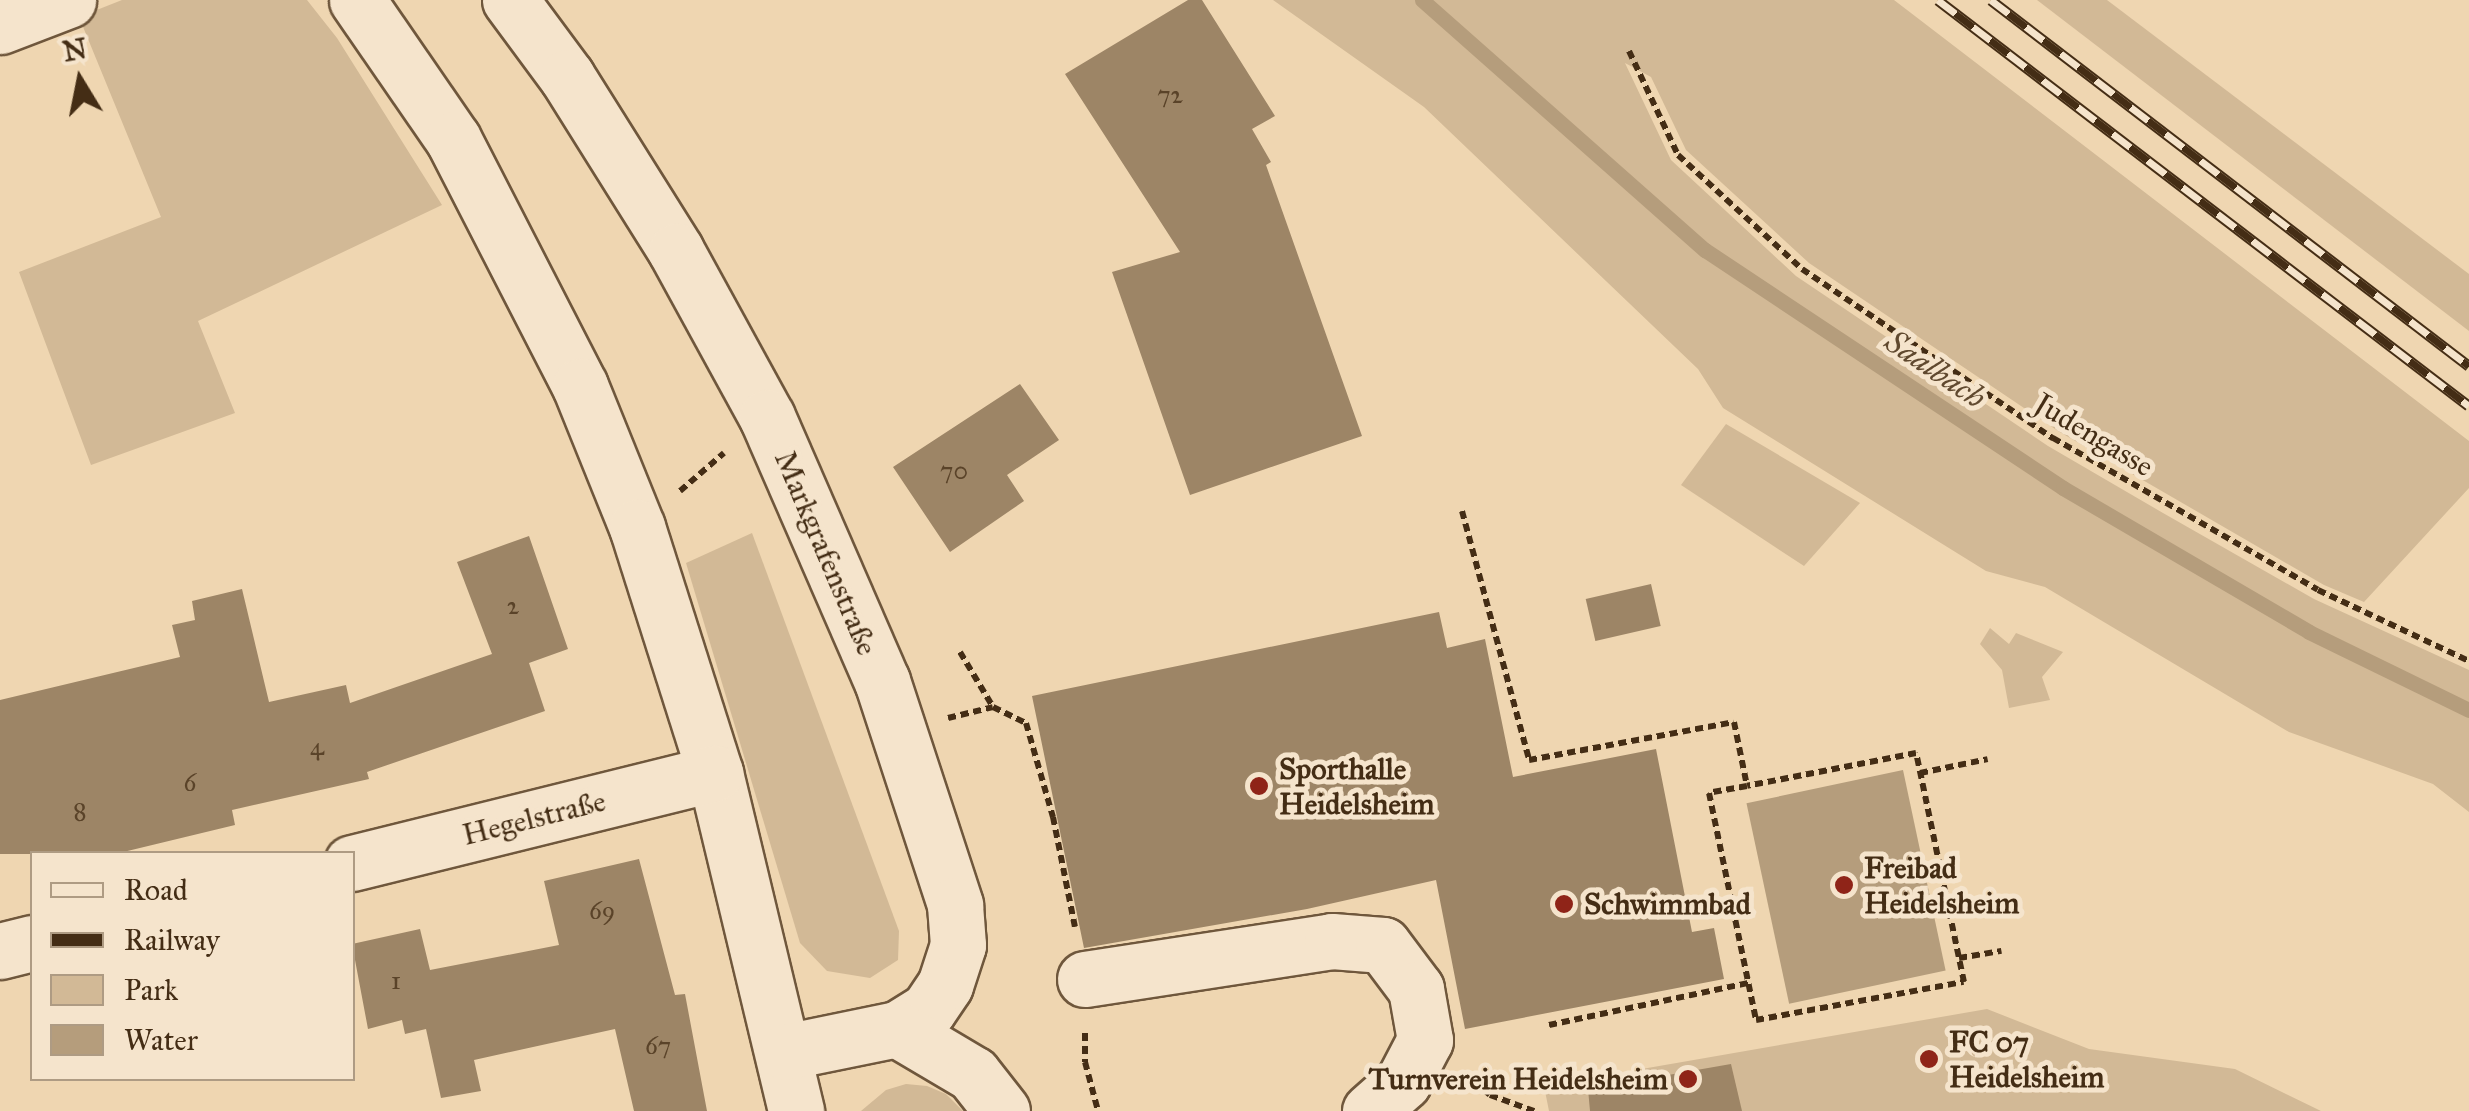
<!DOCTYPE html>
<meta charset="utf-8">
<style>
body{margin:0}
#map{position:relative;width:2469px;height:1111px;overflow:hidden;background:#efd6b1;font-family:"IM FELL Great Primer",serif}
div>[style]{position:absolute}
.green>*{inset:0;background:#d2b996}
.water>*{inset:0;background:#b59d7c;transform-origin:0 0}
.stream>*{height:15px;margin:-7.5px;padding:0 7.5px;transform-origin:7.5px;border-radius:7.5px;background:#b59d7c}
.building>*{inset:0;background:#9d8566;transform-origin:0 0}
.path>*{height:6px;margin-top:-3px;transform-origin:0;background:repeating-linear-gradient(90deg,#442d15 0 8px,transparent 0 13px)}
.roads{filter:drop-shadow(2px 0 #6f573c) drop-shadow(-2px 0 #6f573c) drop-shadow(0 2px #6f573c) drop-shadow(0 -2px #6f573c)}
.minor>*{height:55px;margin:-27.5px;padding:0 27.5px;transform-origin:27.5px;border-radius:27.5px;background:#f5e4cc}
.rail>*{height:11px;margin-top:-5.5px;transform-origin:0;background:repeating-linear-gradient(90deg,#f5e4cc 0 22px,#442d15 0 44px);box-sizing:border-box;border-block:2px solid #442d15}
.dots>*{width:28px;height:28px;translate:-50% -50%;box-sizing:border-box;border:5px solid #f5e4cc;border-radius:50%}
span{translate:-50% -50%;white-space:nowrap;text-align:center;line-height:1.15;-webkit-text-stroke:10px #f5e4cc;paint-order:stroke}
.number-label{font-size:25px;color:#5a4329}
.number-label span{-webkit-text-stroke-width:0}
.street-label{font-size:30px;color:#442d15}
.poi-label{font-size:30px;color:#442d15;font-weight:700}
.left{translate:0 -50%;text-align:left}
.right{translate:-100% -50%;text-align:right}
.water-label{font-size:32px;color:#60492f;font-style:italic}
.legend{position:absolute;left:30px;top:851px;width:325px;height:230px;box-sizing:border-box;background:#f5e4cc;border:2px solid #ae9b83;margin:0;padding:12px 18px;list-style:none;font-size:30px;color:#442d15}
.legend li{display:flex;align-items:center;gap:20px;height:50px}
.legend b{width:50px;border:2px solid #ae9b83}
.north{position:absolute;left:30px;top:30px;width:100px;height:100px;-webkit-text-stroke:8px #f5e4cc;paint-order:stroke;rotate:350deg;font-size:28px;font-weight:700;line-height:40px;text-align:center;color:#442d15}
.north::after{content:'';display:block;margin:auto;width:35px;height:45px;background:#442d15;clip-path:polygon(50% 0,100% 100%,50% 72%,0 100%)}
</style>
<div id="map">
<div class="green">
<div style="clip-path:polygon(122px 0,307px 0,337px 38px,442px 205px,198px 321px,235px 413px,91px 465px,19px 272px,161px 217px,79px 17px)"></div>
<div style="clip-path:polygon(1273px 0,1894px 0,2469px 441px,2469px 488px,2364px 602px,2324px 585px,2058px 431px,1809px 263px,1686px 150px,1651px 77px,1625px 63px,1671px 160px,1796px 276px,2048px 446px,2163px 513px,2314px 599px,2469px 670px,2469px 812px,2433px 784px,2289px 732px,2045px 587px,1986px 571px,1723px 408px,1698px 369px,1424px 107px)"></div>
<div style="clip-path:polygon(2037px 0,2107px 0,2469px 274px,2469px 331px)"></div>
<div style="clip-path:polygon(1726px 424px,1860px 503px,1804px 566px,1681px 485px)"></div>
<div style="clip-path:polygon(752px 533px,899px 931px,898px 960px,870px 978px,827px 971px,800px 943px,686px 563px)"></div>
<div style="clip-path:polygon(1990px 628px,2009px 644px,2016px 633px,2063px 652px,2042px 677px,2050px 700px,2009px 708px,2002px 670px,1980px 644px)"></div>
<div style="clip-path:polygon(1987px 1009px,2089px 1049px,2235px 1069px,2321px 1111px,1549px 1111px,1544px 1086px)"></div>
<div style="clip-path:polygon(906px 1084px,927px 1086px,946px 1094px,963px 1111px,861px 1111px,886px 1090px)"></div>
</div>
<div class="water">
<div style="left:1903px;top:770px;width:205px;height:160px;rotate:78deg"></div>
</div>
<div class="stream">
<div style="left:1422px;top:0;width:378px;rotate:41.5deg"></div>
<div style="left:1705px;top:250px;width:430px;rotate:33.6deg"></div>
<div style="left:2063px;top:488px;width:285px;rotate:30.3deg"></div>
<div style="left:2309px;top:632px;width:178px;rotate:26deg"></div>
</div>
<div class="building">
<div style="clip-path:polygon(1188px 0,1202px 0,1275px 116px,1252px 129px,1271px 162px,1266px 165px,1362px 436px,1190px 495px,1112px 272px,1180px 252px,1065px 74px)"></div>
<div style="clip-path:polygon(1020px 384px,1059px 440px,1007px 475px,1024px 501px,950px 552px,893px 467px)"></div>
<div style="clip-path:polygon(529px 536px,568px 649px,529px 663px,545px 711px,367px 772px,369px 779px,232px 810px,235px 825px,115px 854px,0 854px,0 700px,180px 657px,172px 625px,195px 620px,192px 601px,242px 589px,269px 702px,346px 685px,350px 703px,492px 654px,457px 562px)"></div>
<div style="left:1651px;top:584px;width:43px;height:67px;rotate:77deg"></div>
<div style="clip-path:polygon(1439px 612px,1447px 648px,1485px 639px,1513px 777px,1656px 749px,1692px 932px,1714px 928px,1724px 979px,1465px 1029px,1436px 880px,1307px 909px,1084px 948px,1032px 696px)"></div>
<div style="clip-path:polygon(639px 859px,675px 995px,685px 994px,707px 1111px,634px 1111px,615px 1029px,474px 1060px,481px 1091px,441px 1098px,426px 1029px,405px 1034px,402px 1020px,368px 1029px,352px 944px,420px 929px,430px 970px,559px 945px,544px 881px)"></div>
<div style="clip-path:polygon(1731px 1064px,1742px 1111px,1590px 1111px,1588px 1089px)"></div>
</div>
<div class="path">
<div style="left:1629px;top:51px;width:115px;rotate:64.8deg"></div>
<div style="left:1678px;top:155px;width:168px;rotate:42.6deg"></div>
<div style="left:1802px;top:269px;width:303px;rotate:34deg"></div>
<div style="left:2053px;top:438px;width:305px;rotate:29.8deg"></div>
<div style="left:2318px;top:590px;width:167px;rotate:25.2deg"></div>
<div style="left:680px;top:491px;width:58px;rotate:-40.8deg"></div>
<div style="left:1462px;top:511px;width:258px;rotate:74.9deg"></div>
<div style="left:1529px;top:760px;width:208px;rotate:-10.5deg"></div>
<div style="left:1734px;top:722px;width:65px;rotate:78.5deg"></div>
<div style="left:1747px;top:786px;width:39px;rotate:170deg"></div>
<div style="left:1709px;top:793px;width:232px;rotate:78.3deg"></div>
<div style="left:1756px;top:1020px;width:211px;rotate:-10.4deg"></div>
<div style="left:1964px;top:982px;width:234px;rotate:-101.8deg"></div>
<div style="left:1916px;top:753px;width:172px;rotate:169deg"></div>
<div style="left:960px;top:652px;width:64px;rotate:59deg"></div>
<div style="left:948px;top:718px;width:46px;rotate:-13.7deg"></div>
<div style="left:993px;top:707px;width:37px;rotate:26deg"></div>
<div style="left:1026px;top:723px;width:98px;rotate:74deg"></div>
<div style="left:1053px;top:817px;width:112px;rotate:78.7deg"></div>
<div style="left:1920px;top:773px;width:69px;rotate:-11.6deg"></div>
<div style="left:1959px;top:958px;width:43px;rotate:-9.5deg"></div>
<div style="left:1549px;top:1025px;width:204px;rotate:-11.9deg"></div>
<div style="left:1085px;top:1033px;width:29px;rotate:90deg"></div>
<div style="left:1085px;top:1062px;width:51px;rotate:75.1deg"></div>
<div style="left:1467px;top:1075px;width:30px;rotate:41deg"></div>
<div style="left:1490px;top:1095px;width:47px;rotate:20deg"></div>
</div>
<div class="roads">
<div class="minor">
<div style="left:357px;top:0;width:169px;rotate:55.4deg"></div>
<div style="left:453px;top:139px;width:278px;rotate:62.8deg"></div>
<div style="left:580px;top:386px;width:152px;rotate:68deg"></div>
<div style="left:637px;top:527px;width:258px;rotate:72.4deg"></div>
<div style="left:715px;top:773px;width:348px;rotate:76.5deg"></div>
<div style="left:510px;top:0;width:96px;rotate:53.5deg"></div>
<div style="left:567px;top:77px;width:205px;rotate:57.9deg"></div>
<div style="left:676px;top:251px;width:189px;rotate:61.3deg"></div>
<div style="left:767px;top:417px;width:288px;rotate:66.5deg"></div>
<div style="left:882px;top:681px;width:236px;rotate:71.9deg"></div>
<div style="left:955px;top:905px;width:40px;rotate:85.7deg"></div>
<div style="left:958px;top:945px;width:42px;rotate:108deg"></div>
<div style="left:945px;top:985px;width:30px;rotate:124deg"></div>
<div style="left:928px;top:1010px;width:36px;rotate:148deg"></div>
<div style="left:897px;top:1029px;width:114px;rotate:168.4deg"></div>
<div style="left:0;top:26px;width:73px;rotate:-20.9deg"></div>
<div style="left:352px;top:863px;width:374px;rotate:-13.9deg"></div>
<div style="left:0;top:951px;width:33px;rotate:-14deg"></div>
<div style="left:1085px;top:979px;width:250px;rotate:-8.7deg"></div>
<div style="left:1332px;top:941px;width:51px;rotate:4.5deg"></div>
<div style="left:1383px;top:945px;width:55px;rotate:53.1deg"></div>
<div style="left:1416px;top:989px;width:52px;rotate:80deg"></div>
<div style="left:1425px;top:1040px;width:47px;rotate:117.6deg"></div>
<div style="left:1403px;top:1082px;width:44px;rotate:138.7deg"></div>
<div style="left:897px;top:1029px;width:88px;rotate:30.6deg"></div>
<div style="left:973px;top:1074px;width:47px;rotate:51.9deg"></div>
</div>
</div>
<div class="rail">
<div style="left:1938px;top:0;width:668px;rotate:37.4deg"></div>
<div style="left:1991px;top:0;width:602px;rotate:37.44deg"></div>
</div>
<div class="dots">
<div style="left:1259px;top:786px;background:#8f2418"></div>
<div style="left:1844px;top:885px;background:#8f2418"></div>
<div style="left:1564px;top:904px;background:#8f2418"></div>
<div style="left:1929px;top:1059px;background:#8f2418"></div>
<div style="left:1688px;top:1079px;background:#8f2418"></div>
</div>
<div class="number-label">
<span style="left:1170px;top:95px">72</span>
<span style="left:954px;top:471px">70</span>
<span style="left:513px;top:606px">2</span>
<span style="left:317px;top:747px">4</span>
<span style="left:190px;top:783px">6</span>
<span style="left:80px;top:812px">8</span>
<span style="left:602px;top:911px">69</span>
<span style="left:396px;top:981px">1</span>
<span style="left:658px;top:1046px">67</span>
</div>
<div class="street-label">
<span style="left:2094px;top:435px;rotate:31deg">Judengasse</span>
<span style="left:826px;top:553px;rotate:67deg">Markgrafenstraße</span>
<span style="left:534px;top:818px;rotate:-14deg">Hegelstraße</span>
</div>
<div class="poi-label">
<span class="left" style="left:1279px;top:786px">Sporthalle<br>Heidelsheim</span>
<span class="left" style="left:1864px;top:885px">Freibad<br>Heidelsheim</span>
<span class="left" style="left:1584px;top:904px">Schwimmbad</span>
<span class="left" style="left:1949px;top:1059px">FC 07<br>Heidelsheim</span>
<span class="right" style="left:1668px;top:1079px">Turnverein Heidelsheim</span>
</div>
<div class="water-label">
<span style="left:1935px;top:370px;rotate:34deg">Saalbach</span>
</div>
<ul class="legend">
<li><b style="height:12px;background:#f5e4cc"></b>Road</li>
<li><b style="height:12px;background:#442d15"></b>Railway</li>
<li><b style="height:28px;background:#d2b996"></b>Park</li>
<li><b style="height:28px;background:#b59d7c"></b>Water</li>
</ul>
<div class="north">N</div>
</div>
